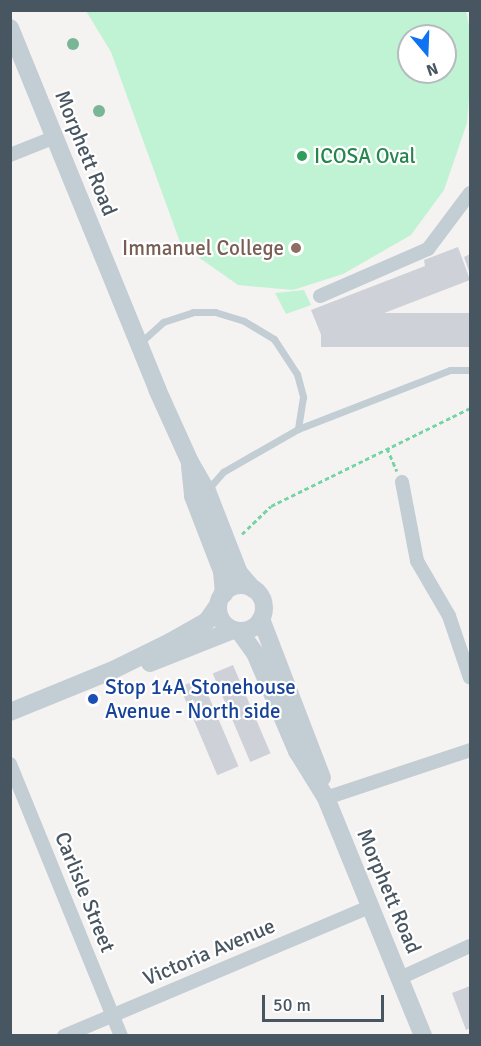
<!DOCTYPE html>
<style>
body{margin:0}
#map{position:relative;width:481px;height:1046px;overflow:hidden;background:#f5f2f2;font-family:Signika,sans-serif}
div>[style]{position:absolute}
.green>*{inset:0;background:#c0f3d3}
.building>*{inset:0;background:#ced1d8;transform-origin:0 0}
.path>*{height:3px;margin-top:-1.5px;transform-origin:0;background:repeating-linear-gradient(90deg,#75d4a5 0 4.5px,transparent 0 7.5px)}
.service>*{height:7px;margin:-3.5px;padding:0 3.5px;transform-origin:3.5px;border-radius:3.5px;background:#c2cdd4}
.minor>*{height:14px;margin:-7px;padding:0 7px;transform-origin:7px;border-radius:7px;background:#c2cdd4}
.tertiary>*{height:18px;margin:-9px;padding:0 9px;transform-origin:9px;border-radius:9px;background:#c2cdd4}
.tertiary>.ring{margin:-9px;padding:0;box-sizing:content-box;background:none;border:18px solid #c2cdd4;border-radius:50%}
.trees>*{width:12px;height:12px;margin:-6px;border-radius:50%;background:#78b696}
.dots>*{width:16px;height:16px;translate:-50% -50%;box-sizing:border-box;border:3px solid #fff;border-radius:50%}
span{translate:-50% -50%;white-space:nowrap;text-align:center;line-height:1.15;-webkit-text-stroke:4.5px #fff;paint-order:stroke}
.street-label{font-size:21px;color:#485662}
.leisure-label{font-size:21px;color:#27864d}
.left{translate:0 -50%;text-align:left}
.education-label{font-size:21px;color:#785e54}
.right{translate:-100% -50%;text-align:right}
.transit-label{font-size:21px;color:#164399}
.frame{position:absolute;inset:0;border:12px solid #485662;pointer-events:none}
.north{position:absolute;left:397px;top:24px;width:60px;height:60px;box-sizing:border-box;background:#fff;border:2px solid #b6bbc0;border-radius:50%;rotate:161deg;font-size:16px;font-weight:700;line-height:24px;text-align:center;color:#485662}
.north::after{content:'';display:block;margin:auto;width:21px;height:27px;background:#0e73f3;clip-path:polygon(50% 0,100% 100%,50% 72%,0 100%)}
.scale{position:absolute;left:262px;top:995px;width:122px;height:27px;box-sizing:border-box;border:3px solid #485662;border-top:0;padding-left:8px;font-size:18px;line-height:21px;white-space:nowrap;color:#485662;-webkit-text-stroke:4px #fff;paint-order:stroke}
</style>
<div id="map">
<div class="green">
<div style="clip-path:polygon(evenodd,86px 11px,466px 11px,470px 31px,470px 84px,467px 123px,444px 190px,411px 235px,343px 274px,293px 290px,238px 285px,181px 245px,111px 52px,86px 11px,409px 36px,445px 36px,445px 72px,409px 72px,409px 36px)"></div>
<div style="clip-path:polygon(304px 290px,311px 305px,286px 314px,275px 293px)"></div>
</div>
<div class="building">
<div style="clip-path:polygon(458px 247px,470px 280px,322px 337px,311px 310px,425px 266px,424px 260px)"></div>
<div style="clip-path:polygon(470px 254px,470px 274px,464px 257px)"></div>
<div style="left:470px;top:313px;width:34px;height:149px;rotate:90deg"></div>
<div style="left:233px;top:665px;width:96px;height:22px;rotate:67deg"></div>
<div style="left:201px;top:678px;width:96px;height:23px;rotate:67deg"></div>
<div style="clip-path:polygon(470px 986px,470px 1028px,466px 1030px,452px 993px)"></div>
</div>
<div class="path">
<div style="left:387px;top:448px;width:25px;rotate:67deg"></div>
<div style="left:242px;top:534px;width:40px;rotate:-44deg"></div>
<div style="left:271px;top:506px;width:222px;rotate:-26.2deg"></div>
</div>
<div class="service">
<div style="left:141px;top:342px;width:30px;rotate:-42deg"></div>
<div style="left:163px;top:322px;width:32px;rotate:-18deg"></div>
<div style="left:193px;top:312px;width:22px"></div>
<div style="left:215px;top:312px;width:30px;rotate:17deg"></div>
<div style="left:244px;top:321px;width:35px;rotate:31deg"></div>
<div style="left:274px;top:339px;width:42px;rotate:56.7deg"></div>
<div style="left:297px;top:374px;width:24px;rotate:75deg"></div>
<div style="left:303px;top:397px;width:32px;rotate:99deg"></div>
<div style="left:298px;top:429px;width:86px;rotate:150.2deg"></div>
<div style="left:223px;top:472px;width:21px;rotate:131deg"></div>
<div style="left:298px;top:429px;width:163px;rotate:-21.2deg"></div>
<div style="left:450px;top:370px;width:20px"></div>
</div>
<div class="minor">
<div style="left:10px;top:155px;width:48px;rotate:-21.8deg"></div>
<div style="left:320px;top:296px;width:118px;rotate:-23.5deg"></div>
<div style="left:428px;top:249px;width:70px;rotate:-53.1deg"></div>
<div style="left:402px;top:482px;width:80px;rotate:79.2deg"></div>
<div style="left:417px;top:561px;width:64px;rotate:59.8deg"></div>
<div style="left:449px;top:616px;width:65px;rotate:71.3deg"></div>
<div style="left:10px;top:764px;width:294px;rotate:67.8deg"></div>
<div style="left:326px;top:798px;width:152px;rotate:-18.4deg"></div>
<div style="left:400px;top:978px;width:77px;rotate:-24.6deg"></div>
<div style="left:64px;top:1036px;width:332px;rotate:-22.9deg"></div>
</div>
<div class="tertiary">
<div style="left:10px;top:28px;width:390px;rotate:67.8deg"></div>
<div style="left:157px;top:389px;width:80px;rotate:65.7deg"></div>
<div style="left:190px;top:462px;width:34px;rotate:60deg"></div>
<div style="left:207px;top:491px;width:88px;rotate:68.7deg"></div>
<div style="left:239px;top:573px;width:21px;rotate:49deg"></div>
<div style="left:190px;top:466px;width:30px;rotate:84deg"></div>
<div style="left:193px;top:496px;width:80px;rotate:68.9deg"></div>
<div style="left:222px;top:571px;width:23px;rotate:85deg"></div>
<div class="ring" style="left:218px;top:585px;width:28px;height:28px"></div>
<div style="left:261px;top:619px;width:170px;rotate:69deg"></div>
<div style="left:239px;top:631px;width:27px;rotate:54deg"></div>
<div style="left:255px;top:653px;width:107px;rotate:66.8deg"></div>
<div style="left:297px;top:751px;width:55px;rotate:58.3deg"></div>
<div style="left:326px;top:798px;width:257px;rotate:67.8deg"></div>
<div style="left:150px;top:663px;width:89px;rotate:-21.7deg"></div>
<div style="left:10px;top:712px;width:111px;rotate:-22.2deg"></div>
<div style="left:113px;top:670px;width:64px;rotate:-26.2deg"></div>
<div style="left:170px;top:642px;width:43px;rotate:-29.6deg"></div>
<div style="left:207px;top:621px;width:19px;rotate:-55deg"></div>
</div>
<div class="trees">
<div style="left:73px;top:44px"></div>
<div style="left:99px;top:111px"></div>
</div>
<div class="dots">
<div style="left:302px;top:156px;background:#2e9e5b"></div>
<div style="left:296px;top:248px;background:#8d6e63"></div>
<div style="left:93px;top:699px;background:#1a4fb4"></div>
</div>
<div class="street-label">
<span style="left:86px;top:153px;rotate:68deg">Morphett Road</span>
<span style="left:389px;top:891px;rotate:67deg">Morphett Road</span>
<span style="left:85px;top:892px;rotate:68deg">Carlisle Street</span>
<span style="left:209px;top:952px;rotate:-23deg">Victoria Avenue</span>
</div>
<div class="leisure-label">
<span class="left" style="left:314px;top:156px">ICOSA Oval</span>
</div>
<div class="education-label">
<span class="right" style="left:284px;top:248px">Immanuel College</span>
</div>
<div class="transit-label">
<span class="left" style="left:105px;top:699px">Stop 14A Stonehouse<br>Avenue - North side</span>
</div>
<div class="frame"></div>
<div class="north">N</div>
<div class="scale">50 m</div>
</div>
